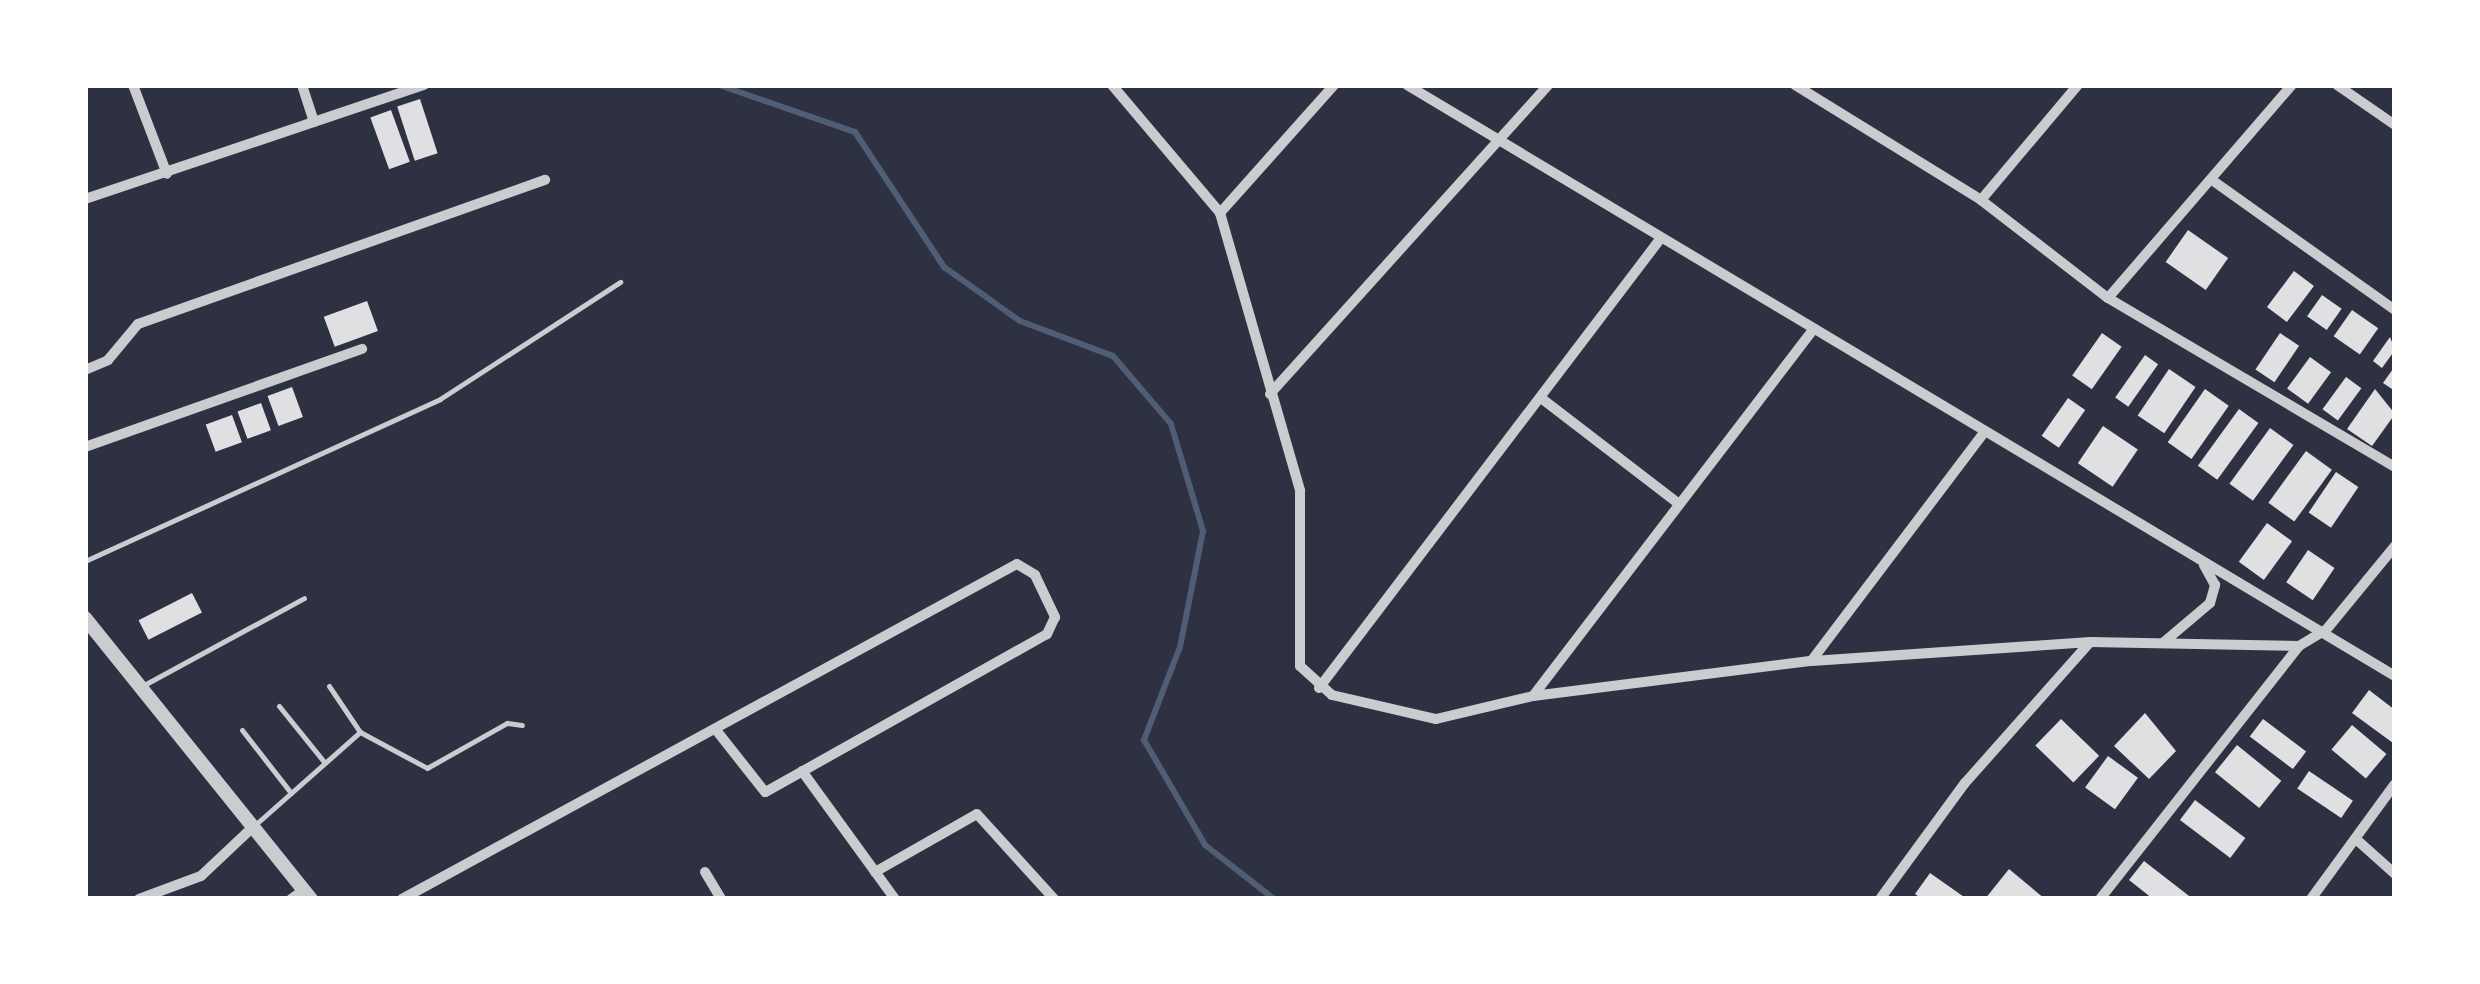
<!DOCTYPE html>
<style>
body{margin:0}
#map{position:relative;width:2480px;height:984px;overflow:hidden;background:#2d3142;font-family:"Roboto Condensed",sans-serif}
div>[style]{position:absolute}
.stream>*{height:6px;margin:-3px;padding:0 3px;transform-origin:3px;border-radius:3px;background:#4f5d75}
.building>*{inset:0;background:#e0e0e3;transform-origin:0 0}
.service>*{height:5px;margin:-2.5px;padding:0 2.5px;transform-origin:2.5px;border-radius:2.5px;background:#caccd0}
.minor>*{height:10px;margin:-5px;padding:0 5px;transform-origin:5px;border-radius:5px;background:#caccd0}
.tertiary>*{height:14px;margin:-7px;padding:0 7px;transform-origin:7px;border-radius:7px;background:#caccd0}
span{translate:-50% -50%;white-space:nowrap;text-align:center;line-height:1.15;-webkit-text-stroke:8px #fff;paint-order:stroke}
.frame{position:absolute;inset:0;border:88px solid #fff;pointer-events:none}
</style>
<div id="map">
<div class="stream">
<div style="left:719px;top:85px;width:144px;rotate:19.1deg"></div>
<div style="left:855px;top:132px;width:162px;rotate:56.6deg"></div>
<div style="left:944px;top:267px;width:93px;rotate:35.4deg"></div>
<div style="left:1020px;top:321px;width:99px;rotate:20.6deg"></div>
<div style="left:1113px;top:356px;width:89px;rotate:49.5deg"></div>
<div style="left:1171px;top:424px;width:112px;rotate:73.3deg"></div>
<div style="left:1203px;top:531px;width:118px;rotate:101.2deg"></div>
<div style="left:1180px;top:647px;width:100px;rotate:111.2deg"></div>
<div style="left:1144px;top:740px;width:121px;rotate:59.8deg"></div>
<div style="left:1205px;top:845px;width:88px;rotate:38deg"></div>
</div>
<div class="building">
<div style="left:420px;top:99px;width:57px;height:24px;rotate:72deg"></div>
<div style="left:391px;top:110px;width:55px;height:22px;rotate:70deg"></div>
<div style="left:2188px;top:230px;width:49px;height:39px;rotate:35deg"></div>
<div style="left:2294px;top:271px;width:25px;height:45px;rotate:37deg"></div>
<div style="left:2322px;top:295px;width:24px;height:26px;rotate:35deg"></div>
<div style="left:367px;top:301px;width:32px;height:46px;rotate:70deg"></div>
<div style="left:2352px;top:310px;width:32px;height:32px;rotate:35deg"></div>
<div style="left:2102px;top:333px;width:24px;height:52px;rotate:35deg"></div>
<div style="left:2280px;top:333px;width:23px;height:44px;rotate:34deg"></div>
<div style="clip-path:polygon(2390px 337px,2395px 350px,2382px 368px,2373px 361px)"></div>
<div style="left:2145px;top:355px;width:16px;height:52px;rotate:35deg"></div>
<div style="left:2310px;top:357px;width:26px;height:39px;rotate:36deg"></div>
<div style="clip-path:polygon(2395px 366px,2395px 391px,2383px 383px)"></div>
<div style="left:2169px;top:369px;width:32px;height:56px;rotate:34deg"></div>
<div style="left:2346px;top:377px;width:19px;height:40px;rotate:36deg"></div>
<div style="left:292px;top:387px;width:32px;height:26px;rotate:70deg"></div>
<div style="left:2205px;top:389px;width:29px;height:65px;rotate:35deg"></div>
<div style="clip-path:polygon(2375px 389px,2395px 414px,2372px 446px,2347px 429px)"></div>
<div style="left:2068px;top:398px;width:21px;height:46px;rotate:35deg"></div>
<div style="left:261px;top:403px;width:29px;height:25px;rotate:70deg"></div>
<div style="left:2239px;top:409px;width:24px;height:70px;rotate:36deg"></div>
<div style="left:232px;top:415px;width:29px;height:28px;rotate:70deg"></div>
<div style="left:2103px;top:426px;width:42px;height:45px;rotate:34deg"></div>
<div style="left:2270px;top:428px;width:29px;height:69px;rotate:36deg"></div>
<div style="left:2306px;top:451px;width:32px;height:64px;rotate:36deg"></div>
<div style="left:2336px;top:472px;width:27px;height:49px;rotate:34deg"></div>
<div style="left:2267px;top:523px;width:31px;height:48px;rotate:36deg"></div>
<div style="left:2308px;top:550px;width:32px;height:39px;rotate:34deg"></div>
<div style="left:192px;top:593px;width:22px;height:60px;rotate:63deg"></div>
<div style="clip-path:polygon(2369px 690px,2395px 710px,2393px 743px,2352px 713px)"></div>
<div style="clip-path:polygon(2145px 713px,2176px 751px,2149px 779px,2114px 746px)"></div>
<div style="left:2061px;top:719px;width:53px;height:37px;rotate:44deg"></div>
<div style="left:2263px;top:719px;width:54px;height:22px;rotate:37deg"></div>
<div style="left:2352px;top:725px;width:45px;height:32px;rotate:40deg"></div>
<div style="left:2237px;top:745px;width:57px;height:35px;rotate:39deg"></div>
<div style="left:2108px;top:756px;width:37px;height:39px;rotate:36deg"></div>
<div style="left:2309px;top:771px;width:53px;height:21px;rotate:34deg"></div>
<div style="left:2195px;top:800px;width:63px;height:25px;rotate:37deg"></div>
<div style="clip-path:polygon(2144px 861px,2193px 899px,2153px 899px,2129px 880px)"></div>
<div style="clip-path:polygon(2009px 869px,2045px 899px,1985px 899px)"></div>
<div style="clip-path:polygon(1930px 873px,1967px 899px,1922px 899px,1915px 894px)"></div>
</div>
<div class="service">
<div style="left:85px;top:561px;width:390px;rotate:-24.5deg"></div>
<div style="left:440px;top:399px;width:215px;rotate:-33deg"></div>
<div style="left:144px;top:685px;width:182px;rotate:-28.5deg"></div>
<div style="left:329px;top:686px;width:55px;rotate:56deg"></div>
<div style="left:279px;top:706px;width:73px;rotate:51.1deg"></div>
<div style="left:242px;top:730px;width:80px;rotate:52.1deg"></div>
<div style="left:256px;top:824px;width:139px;rotate:-41.5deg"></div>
<div style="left:360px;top:732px;width:76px;rotate:28.2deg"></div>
<div style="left:427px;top:768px;width:92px;rotate:-29.4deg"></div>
<div style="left:507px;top:723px;width:15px;rotate:8deg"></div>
</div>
<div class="minor">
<div style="left:133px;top:85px;width:95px;rotate:69.1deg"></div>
<div style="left:302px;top:85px;width:39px;rotate:72deg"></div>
<div style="left:1112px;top:85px;width:167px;rotate:49.8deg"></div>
<div style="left:1220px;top:213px;width:289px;rotate:73.9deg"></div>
<div style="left:1300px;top:491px;width:175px;rotate:90deg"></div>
<div style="left:1300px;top:666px;width:43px;rotate:42.2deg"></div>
<div style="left:1332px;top:695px;width:107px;rotate:13deg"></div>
<div style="left:1436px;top:719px;width:100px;rotate:-13.3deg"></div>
<div style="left:1533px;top:696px;width:281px;rotate:-7.2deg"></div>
<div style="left:1812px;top:661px;width:279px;rotate:-3.9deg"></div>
<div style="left:2090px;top:642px;width:209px;rotate:1.1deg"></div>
<div style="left:1407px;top:85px;width:1151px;rotate:30.89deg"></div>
<div style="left:1795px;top:85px;width:219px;rotate:31.7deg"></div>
<div style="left:1981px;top:200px;width:160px;rotate:37.7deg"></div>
<div style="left:2108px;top:298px;width:333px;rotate:30.5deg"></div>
<div style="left:2337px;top:85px;width:70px;rotate:34.6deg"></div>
<div style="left:2212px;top:180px;width:224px;rotate:35.4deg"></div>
<div style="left:85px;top:199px;width:358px;rotate:-18.6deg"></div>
<div style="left:1981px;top:200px;width:150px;rotate:-49.9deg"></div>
<div style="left:1220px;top:213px;width:171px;rotate:-48.3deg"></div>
<div style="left:2108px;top:298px;width:281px;rotate:-49.2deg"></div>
<div style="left:85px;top:370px;width:25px;rotate:-23deg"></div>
<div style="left:108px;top:360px;width:47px;rotate:-50.2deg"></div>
<div style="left:138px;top:324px;width:432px;rotate:-19.5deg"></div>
<div style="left:1270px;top:394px;width:416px;rotate:-48deg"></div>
<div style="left:1541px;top:398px;width:174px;rotate:37.5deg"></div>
<div style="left:85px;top:447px;width:294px;rotate:-19.5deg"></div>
<div style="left:2164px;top:642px;width:60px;rotate:-40.3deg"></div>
<div style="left:2210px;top:603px;width:19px;rotate:-74deg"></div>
<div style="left:2215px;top:585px;width:23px;rotate:-119deg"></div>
<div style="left:1812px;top:660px;width:283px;rotate:-52.9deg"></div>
<div style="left:1319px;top:688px;width:565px;rotate:-52.77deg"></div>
<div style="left:1533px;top:696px;width:462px;rotate:-52.6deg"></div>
<div style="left:802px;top:771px;width:158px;rotate:54deg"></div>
<div style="left:2357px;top:840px;width:51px;rotate:41.8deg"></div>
<div style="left:705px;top:872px;width:31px;rotate:59deg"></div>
<div style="left:875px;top:872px;width:117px;rotate:-29.6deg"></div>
<div style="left:977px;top:814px;width:115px;rotate:47.8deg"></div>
<div style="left:139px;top:899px;width:66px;rotate:-20.4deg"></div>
<div style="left:201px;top:876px;width:73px;rotate:-43.3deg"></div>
<div style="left:291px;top:899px;width:16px;rotate:-35deg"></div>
<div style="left:402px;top:899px;width:700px;rotate:-28.58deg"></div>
<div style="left:1017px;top:564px;width:21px;rotate:31deg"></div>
<div style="left:1035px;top:575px;width:47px;rotate:64.5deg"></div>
<div style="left:1055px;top:617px;width:19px;rotate:115deg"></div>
<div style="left:1047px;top:634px;width:323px;rotate:150.7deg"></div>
<div style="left:765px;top:792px;width:79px;rotate:-128.3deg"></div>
<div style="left:1880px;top:899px;width:144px;rotate:-53.8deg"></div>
<div style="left:1965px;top:783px;width:188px;rotate:-48.4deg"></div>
<div style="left:2100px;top:899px;width:322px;rotate:-51.8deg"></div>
<div style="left:2299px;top:646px;width:31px;rotate:-31deg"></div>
<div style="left:2326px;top:630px;width:109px;rotate:-50.6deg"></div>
<div style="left:2311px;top:899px;width:142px;rotate:-53.9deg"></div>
</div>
<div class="tertiary">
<div style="left:85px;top:618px;width:361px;rotate:51.2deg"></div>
</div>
<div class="frame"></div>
</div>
